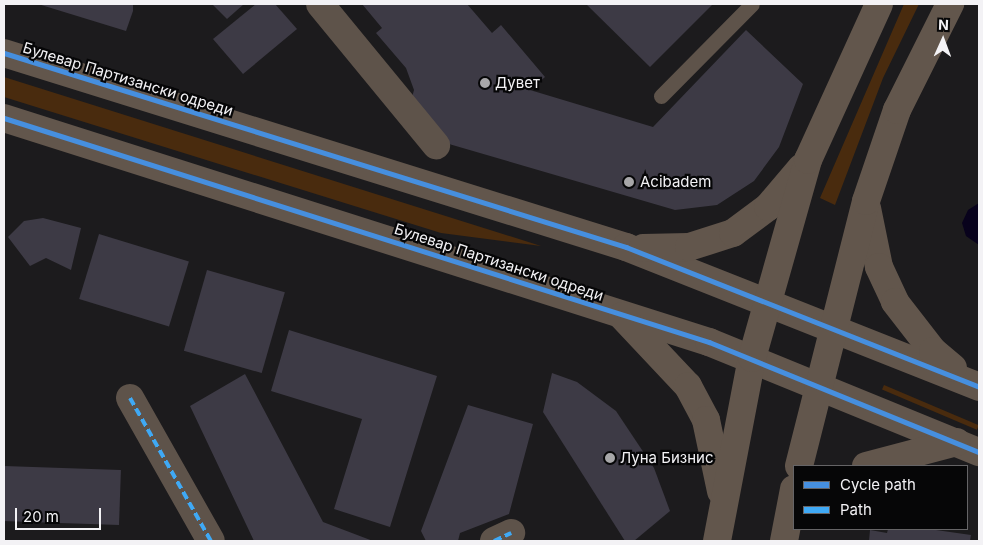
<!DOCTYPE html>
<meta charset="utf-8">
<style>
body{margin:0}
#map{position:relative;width:983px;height:545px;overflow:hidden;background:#1c1b1d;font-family:Inter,sans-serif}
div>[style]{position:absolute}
.green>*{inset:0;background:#492b0e;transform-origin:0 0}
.water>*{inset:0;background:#08021c}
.building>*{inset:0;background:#3d3a45;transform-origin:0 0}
.lane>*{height:15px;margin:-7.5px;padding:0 7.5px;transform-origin:7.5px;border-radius:7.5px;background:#5e534a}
.street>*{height:28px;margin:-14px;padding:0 14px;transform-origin:14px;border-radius:14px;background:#5e534a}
.secondary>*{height:28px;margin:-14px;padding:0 14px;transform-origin:14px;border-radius:14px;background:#62564c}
.quiet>*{height:4px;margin-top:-2px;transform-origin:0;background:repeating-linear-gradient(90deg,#3fa9f5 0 8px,transparent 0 12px)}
.cycleway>*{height:5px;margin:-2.5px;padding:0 2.5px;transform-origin:2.5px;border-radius:2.5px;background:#468fdf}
.dots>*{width:14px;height:14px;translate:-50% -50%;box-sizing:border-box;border:2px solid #060607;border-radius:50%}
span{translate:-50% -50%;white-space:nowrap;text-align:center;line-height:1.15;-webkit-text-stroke:4.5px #060607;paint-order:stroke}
.street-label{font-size:15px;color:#f3f2f5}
.poi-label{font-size:15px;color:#f3f2f5}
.left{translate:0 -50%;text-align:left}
.frame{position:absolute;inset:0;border:5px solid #f3f2f5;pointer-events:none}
.legend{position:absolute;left:793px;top:465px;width:175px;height:65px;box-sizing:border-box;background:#060607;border:1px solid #656466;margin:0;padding:6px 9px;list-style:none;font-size:15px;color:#f3f2f5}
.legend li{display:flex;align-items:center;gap:10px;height:25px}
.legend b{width:25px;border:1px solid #656466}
.north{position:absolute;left:918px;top:15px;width:50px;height:50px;-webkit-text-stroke:4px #060607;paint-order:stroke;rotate:2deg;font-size:14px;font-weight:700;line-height:20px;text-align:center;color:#f3f2f5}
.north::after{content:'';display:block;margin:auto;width:18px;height:22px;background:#f3f2f5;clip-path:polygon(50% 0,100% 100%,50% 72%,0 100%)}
.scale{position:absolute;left:15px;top:508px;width:86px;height:22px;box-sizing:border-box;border:2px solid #f3f2f5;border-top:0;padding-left:6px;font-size:15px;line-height:18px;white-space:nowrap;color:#f3f2f5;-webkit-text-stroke:4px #060607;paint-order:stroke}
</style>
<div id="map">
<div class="green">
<div style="clip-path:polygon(904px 4px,919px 4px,883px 78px,835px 205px,820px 198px)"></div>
<div style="clip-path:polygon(4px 77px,541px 246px,441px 233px,4px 97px)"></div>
<div style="left:884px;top:385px;width:103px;height:5px;rotate:23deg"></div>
</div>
<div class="water">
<div style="clip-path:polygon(979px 203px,979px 245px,966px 236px,962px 223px,968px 210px)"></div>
</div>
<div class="building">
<div style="clip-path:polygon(38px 4px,133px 4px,133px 11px,126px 31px)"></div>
<div style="clip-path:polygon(212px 4px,244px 4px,227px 19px)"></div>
<div style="clip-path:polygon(256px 4px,275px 4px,297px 29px,243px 74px,213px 39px)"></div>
<div style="clip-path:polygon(362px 4px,467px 4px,492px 33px,501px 25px,545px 77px,530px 90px,653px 127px,746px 30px,803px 84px,779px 147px,754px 181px,717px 205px,675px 210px,449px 144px,411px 101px,414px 90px,406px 68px,376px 33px,382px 28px)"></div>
<div style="clip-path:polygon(586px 4px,713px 4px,650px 67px)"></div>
<div style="clip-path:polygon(43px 218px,81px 228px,71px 270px,46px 258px,30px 266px,8px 237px,24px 221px)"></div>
<div style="left:99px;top:234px;width:94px;height:68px;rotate:17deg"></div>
<div style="left:207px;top:270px;width:81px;height:84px;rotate:16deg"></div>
<div style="clip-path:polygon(289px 330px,437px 376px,390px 527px,334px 509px,362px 419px,271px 391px)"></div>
<div style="clip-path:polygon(552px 373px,577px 382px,616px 411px,654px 468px,670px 511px,634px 541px,625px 541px,543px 412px)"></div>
<div style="clip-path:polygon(245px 374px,323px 522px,373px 541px,254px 541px,190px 406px)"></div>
<div style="clip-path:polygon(468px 405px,533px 424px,509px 514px,460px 533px,458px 541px,426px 541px,421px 531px)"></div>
<div style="left:4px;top:466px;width:117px;height:55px;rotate:2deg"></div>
<div style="clip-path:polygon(888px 529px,929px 529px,971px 535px,970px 541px,869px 541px,870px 530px,887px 533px)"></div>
</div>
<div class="lane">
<div style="left:661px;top:96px;width:129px;rotate:-45.3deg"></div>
</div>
<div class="street">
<div style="left:320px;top:4px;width:183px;rotate:50.6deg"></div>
<div style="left:130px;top:398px;width:164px;rotate:60.5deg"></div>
<div style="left:494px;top:541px;width:19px;rotate:-25deg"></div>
</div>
<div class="secondary">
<div style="left:4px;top:53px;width:652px;rotate:17.32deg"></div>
<div style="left:626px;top:247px;width:380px;rotate:21.6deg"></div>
<div style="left:4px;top:118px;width:740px;rotate:17.63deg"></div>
<div style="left:709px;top:342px;width:292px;rotate:22.2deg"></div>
<div style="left:867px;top:208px;width:60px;rotate:78.5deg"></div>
<div style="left:879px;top:267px;width:38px;rotate:65deg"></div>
<div style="left:895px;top:302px;width:62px;rotate:52.2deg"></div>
<div style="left:933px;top:351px;width:26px;rotate:40deg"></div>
<div style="left:643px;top:248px;width:46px;rotate:-1.2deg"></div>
<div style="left:689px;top:247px;width:46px;rotate:-17.7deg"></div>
<div style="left:733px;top:233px;width:44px;rotate:-36.6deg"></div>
<div style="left:768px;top:207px;width:52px;rotate:-49.6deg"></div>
<div style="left:622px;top:316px;width:96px;rotate:46.7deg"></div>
<div style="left:688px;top:386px;width:38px;rotate:62deg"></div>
<div style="left:706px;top:420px;width:73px;rotate:78.1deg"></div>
<div style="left:799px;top:466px;width:273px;rotate:-75.8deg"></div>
<div style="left:866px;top:201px;width:96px;rotate:-71.2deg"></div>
<div style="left:897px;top:110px;width:119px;rotate:-63.4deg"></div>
<div style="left:866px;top:466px;width:94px;rotate:-14.8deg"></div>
<div style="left:717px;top:541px;width:186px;rotate:-79.2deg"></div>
<div style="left:752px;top:358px;width:206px;rotate:-74.2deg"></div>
<div style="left:808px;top:160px;width:171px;rotate:-65.5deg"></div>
<div style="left:784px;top:541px;width:53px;rotate:-79.1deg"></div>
</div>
<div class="quiet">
<div style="left:130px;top:398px;width:164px;rotate:60.5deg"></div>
<div style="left:494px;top:541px;width:19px;rotate:-25deg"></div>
</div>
<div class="cycleway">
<div style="left:4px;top:53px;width:652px;rotate:17.32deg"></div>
<div style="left:626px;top:247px;width:380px;rotate:21.6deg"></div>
<div style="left:4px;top:118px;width:740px;rotate:17.63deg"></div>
<div style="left:709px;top:342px;width:292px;rotate:22.2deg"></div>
</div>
<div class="dots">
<div style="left:485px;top:83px;background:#a8a7a9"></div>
<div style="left:629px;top:182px;background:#a8a7a9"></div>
<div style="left:610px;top:458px;background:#a8a7a9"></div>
</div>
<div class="street-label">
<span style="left:128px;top:79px;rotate:17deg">Булевар Партизански одреди</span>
<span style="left:499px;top:262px;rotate:18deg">Булевар Партизански одреди</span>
</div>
<div class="poi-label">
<span class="left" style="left:495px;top:83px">Дувет</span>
<span class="left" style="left:640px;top:182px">Acibadem</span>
<span class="left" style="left:620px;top:458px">Луна Бизнис</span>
</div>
<div class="frame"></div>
<ul class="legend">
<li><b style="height:6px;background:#468fdf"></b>Cycle path</li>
<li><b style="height:6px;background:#3fa9f5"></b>Path</li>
</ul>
<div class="north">N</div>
<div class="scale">20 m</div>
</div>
